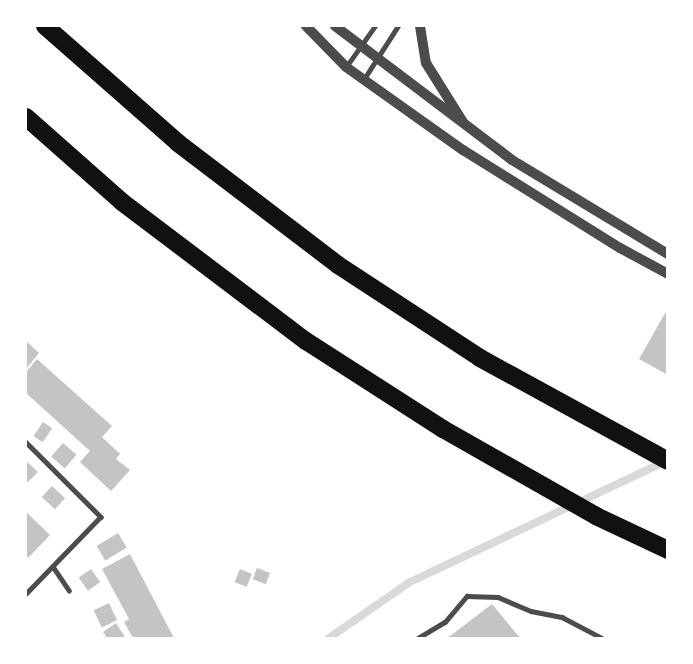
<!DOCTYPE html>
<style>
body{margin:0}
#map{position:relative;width:693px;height:664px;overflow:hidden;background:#fff;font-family:"Archivo Narrow",sans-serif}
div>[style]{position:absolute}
.stream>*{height:8px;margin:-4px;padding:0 4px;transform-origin:4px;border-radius:4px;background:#d9d9d9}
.building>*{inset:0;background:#c4c4c4;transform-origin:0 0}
.service>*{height:4.5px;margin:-2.25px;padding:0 2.25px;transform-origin:2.25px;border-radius:2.25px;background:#4c4c4c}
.tertiary>*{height:10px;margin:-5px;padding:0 5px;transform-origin:5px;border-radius:5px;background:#4c4c4c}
.motorway>*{height:18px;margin:-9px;padding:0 9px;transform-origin:9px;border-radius:9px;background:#111}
span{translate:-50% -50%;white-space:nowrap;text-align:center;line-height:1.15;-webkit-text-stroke:6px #fff;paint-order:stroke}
.frame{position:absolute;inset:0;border:27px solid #fff;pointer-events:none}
</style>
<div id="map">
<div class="stream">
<div style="left:329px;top:638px;width:98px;rotate:-34.7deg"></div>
<div style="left:410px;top:582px;width:283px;rotate:-25.3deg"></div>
</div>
<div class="building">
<div style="clip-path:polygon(668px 308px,668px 375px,639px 359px)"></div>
<div style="clip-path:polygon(26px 341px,39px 353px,26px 369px)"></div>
<div style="clip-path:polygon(37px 359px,112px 426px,102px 437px,120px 454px,116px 459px,130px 470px,111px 491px,80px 462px,90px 451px,26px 393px,26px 372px)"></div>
<div style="left:43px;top:422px;width:11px;height:17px;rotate:34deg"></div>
<div style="left:63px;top:443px;width:18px;height:18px;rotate:41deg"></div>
<div style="clip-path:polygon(26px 461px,38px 472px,28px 482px,26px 480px)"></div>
<div style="left:52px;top:486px;width:18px;height:15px;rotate:43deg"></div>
<div style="clip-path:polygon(26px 512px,50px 535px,28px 558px,26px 555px)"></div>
<div style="left:118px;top:533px;width:17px;height:25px;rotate:59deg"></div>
<div style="clip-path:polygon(130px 554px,174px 638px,133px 638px,124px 622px,129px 619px,102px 569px)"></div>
<div style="left:257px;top:568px;width:14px;height:12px;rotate:21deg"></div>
<div style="left:91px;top:569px;width:16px;height:15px;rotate:55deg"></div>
<div style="left:240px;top:569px;width:13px;height:14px;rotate:23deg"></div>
<div style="left:109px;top:603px;width:19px;height:17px;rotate:65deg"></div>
<div style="clip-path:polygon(492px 604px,520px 638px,447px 638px,454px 633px)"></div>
<div style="clip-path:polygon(116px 623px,125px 637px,107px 638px,103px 632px)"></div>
</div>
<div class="service">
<div style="left:346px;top:67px;width:50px;rotate:-54.7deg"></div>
<div style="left:364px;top:79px;width:63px;rotate:-57.3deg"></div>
<div style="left:26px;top:442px;width:106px;rotate:45deg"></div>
<div style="left:101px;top:517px;width:107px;rotate:134.2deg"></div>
<div style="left:54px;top:568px;width:27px;rotate:56deg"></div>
<div style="left:418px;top:638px;width:31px;rotate:-31deg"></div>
<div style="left:445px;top:622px;width:34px;rotate:-50deg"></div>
<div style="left:467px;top:596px;width:31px;rotate:2deg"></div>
<div style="left:498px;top:597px;width:36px;rotate:23deg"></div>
<div style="left:531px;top:611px;width:32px;rotate:11deg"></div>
<div style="left:562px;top:617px;width:45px;rotate:27.7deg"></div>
</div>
<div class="tertiary">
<div style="left:306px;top:26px;width:57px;rotate:45.7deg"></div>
<div style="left:346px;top:67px;width:143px;rotate:35.4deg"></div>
<div style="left:463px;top:150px;width:185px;rotate:32deg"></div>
<div style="left:620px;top:248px;width:55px;rotate:28.4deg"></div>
<div style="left:335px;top:26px;width:222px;rotate:37.1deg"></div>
<div style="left:512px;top:160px;width:182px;rotate:31.1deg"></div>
<div style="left:420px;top:26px;width:37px;rotate:81deg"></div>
<div style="left:426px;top:63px;width:70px;rotate:57.9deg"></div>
</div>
<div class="motorway">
<div style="left:45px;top:26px;width:177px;rotate:41.3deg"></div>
<div style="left:178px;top:143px;width:201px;rotate:37.3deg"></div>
<div style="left:338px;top:265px;width:170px;rotate:33.2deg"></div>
<div style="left:480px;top:358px;width:214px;rotate:28.7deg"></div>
<div style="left:26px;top:117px;width:128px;rotate:41.5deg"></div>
<div style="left:122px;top:202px;width:231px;rotate:37.1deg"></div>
<div style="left:306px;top:341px;width:163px;rotate:32.7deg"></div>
<div style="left:443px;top:429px;width:176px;rotate:29.6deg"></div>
<div style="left:596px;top:516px;width:80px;rotate:25.3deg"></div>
</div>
<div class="frame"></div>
</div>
